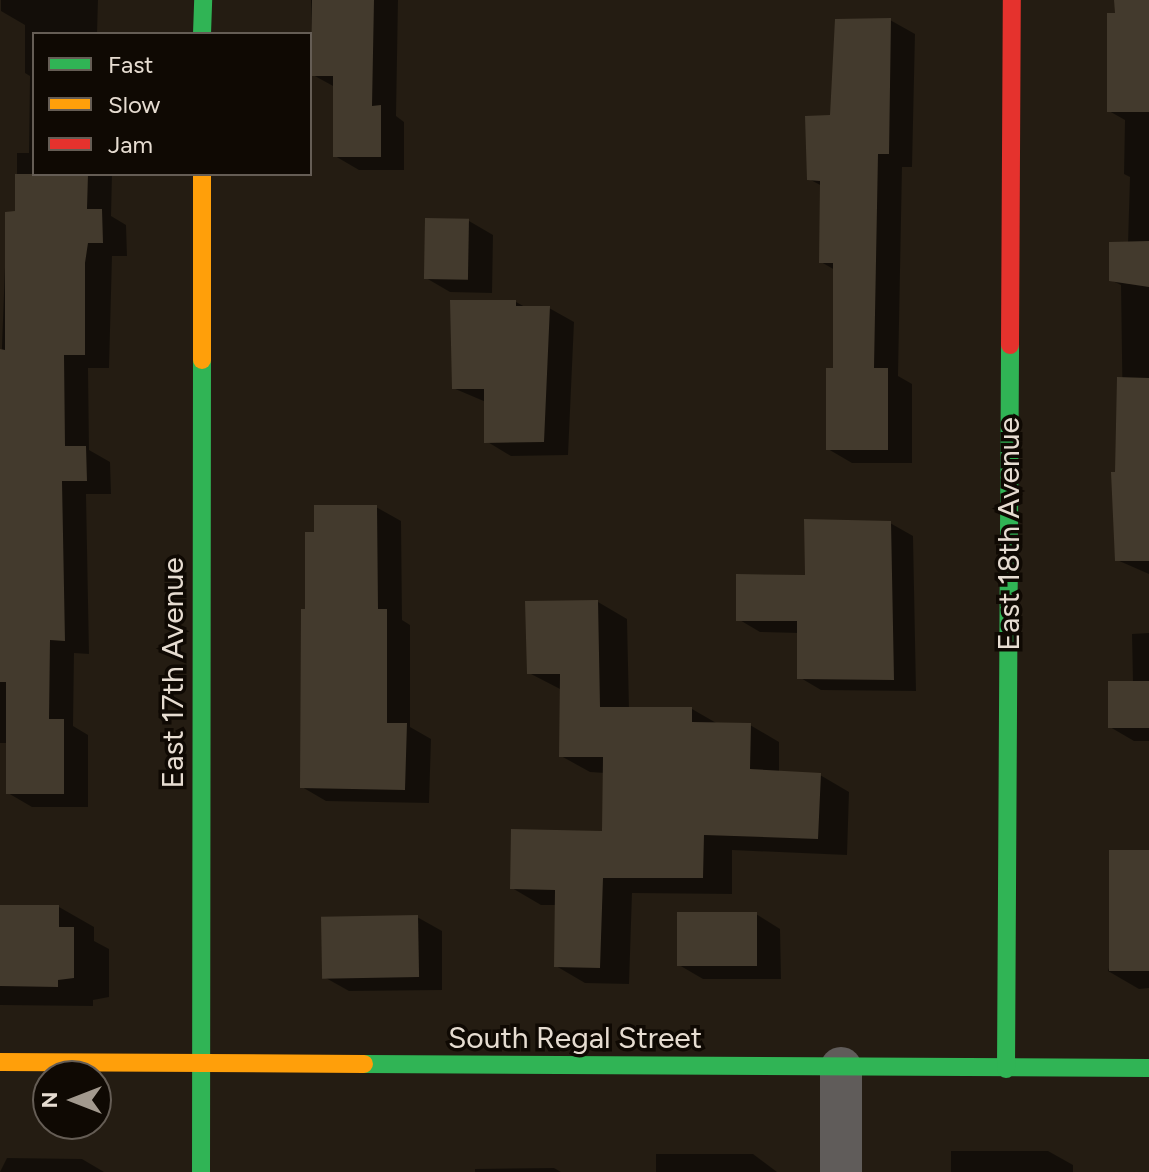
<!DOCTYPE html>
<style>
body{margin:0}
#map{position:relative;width:1149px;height:1172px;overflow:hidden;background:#241c12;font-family:Figtree,sans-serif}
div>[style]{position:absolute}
.shadow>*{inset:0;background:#0007}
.building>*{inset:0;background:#433a2d;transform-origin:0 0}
.street>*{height:42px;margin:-21px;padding:0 21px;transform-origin:21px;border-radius:21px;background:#605c5a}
.fast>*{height:18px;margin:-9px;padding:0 9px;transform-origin:9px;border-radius:9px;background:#30b455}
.slow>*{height:18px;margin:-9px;padding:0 9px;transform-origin:9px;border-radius:9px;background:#ff9f0a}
.jam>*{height:18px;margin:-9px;padding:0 9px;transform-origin:9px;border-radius:9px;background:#e5322d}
span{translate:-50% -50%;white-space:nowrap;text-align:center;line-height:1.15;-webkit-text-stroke:7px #0f0903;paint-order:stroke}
.street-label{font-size:30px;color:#e6dcd1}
.legend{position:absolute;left:32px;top:32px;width:280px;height:144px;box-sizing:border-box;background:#0f0903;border:2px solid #655d55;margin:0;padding:10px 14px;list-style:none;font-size:24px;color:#e6dcd1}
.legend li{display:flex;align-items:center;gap:16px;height:40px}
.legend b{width:40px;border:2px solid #655d55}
.north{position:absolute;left:32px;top:1060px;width:80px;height:80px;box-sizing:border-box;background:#0f0903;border:2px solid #655d55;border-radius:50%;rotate:270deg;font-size:22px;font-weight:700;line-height:32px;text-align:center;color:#e6dcd1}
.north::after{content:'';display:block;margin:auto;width:28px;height:36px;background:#a2998e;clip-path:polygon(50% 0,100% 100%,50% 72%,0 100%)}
</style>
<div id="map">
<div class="shadow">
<div style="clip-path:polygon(1px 0,98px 0,97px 34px,34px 34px,34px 174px,112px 174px,111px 216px,126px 225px,127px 256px,112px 256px,109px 368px,88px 368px,89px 450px,110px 462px,111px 494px,86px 494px,89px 654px,74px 653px,73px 726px,88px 735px,88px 807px,32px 807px,8px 793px,8px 743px,0 743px,0 399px,7px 214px,17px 213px,17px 153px,29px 153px,30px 76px,25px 73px,25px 25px,1px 11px)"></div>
<div style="clip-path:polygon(311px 0,398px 0,396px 116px,404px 122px,404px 170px,359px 170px,335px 156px,335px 87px,313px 75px)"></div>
<div style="clip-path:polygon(1116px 0,1149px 0,1149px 574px,1117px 560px,1123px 428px,1121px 285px,1111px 280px,1128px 243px,1130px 177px,1124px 174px,1125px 120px,1109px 111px)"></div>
<div style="clip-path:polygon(890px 20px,915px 34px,912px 167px,902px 167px,898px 376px,912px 384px,912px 463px,852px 463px,828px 449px,835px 370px,835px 270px,821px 262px,822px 186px,809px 179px,832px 117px)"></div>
<div style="clip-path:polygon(469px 221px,493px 235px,492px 293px,450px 292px,426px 278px)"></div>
<div style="clip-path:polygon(516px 302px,527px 308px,549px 308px,574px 322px,568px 455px,511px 456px,486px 441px,486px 402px,453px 388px)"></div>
<div style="clip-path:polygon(376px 507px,401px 521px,402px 620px,410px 625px,410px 727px,431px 739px,429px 803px,326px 801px,302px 787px,307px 611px,316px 534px)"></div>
<div style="clip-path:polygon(890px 523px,913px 536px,916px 691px,821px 690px,799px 677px,799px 633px,760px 632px,738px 619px)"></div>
<div style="clip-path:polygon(598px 602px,627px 619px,629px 709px,692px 709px,718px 724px,750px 725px,779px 742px,779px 773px,820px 775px,849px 792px,847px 855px,732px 850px,732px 894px,632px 893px,629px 984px,585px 983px,556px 966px,557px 905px,541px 905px,512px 888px,604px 833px,605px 773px,590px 772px,561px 756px,562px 690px,529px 673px)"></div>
<div style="clip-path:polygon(1149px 633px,1149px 741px,1134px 741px,1110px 727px,1133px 683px,1132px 634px)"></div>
<div style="clip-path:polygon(1149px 852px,1149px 988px,1139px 989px,1108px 971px)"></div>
<div style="clip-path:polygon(0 907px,59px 907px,94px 927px,94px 941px,109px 949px,109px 997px,93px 1000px,93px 1006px,0 1005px)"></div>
<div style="clip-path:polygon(756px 914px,780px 929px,781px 979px,703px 979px,679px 965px)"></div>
<div style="clip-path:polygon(417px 917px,442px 931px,442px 990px,349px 991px,324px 977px)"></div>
<div style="clip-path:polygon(951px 1151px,1048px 1151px,1073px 1165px,1073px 1172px,951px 1172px)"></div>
<div style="clip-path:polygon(656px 1154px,753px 1154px,777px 1172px,656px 1172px)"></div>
<div style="clip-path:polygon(7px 1158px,82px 1159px,104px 1172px,0 1172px)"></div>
<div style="clip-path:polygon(554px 1168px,561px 1172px,475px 1172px,475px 1169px)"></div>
</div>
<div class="building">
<div style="clip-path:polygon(312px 0,374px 0,372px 106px,381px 105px,381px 157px,333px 157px,333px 76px,311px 76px)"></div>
<div style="clip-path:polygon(1114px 0,1149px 0,1149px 112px,1107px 112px,1107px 13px,1115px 13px)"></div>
<div style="clip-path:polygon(891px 18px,889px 154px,878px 154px,874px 368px,888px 368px,888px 450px,826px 450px,826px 368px,833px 368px,833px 263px,819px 263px,820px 181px,807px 180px,805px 116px,830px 115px,835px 19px)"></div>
<div style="clip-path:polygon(15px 174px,88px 174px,87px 209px,102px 209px,103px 243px,88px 243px,85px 263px,85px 355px,64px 355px,65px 446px,86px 446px,87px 481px,62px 481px,65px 641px,50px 640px,49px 719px,64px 719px,64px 794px,6px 794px,6px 682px,0 682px,0 349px,5px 350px,5px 212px,15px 211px)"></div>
<div style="left:425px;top:218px;width:44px;height:61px;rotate:1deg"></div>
<div style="clip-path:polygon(1149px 241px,1149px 287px,1109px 281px,1109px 242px)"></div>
<div style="clip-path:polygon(450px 300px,516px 300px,516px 306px,550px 306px,544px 442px,484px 443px,484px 389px,452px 389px)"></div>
<div style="clip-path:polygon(1117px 377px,1149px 378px,1149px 561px,1115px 561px,1111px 472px,1115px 472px)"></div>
<div style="clip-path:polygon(314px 505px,377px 505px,378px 609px,387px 609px,387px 723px,407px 723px,405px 790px,300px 788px,301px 609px,305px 609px,305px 532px,314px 532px)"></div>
<div style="clip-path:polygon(804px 519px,891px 521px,894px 680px,797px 679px,797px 621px,736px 621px,736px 574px,805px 575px)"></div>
<div style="clip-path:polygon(598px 600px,600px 707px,692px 707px,692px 722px,751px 723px,750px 769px,821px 773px,818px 839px,704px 835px,703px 878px,603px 878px,600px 968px,554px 967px,555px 890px,510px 889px,511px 829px,602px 831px,603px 757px,559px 757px,560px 674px,527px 674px,525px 601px)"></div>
<div style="left:1108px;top:681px;width:41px;height:47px"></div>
<div style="left:1149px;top:850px;width:121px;height:40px;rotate:90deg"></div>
<div style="clip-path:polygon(0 905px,59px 905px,59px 927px,74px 927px,74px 978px,58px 980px,58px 987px,0 986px)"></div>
<div style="left:757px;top:912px;width:54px;height:80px;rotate:90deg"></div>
<div style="left:418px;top:915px;width:62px;height:97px;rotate:89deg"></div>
</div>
<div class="street">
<div style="left:841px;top:1068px;width:104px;rotate:90deg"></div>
</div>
<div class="fast">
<div style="left:202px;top:34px;width:34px;rotate:-88deg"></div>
<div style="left:364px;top:1064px;width:785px;rotate:0.29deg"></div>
<div style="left:1006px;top:1069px;width:724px;rotate:-89.68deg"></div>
<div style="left:201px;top:1172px;width:812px;rotate:-89.93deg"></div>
</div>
<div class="slow">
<div style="left:202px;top:360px;width:186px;rotate:-90deg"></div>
<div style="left:0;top:1062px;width:364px;rotate:0.3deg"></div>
</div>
<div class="jam">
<div style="left:1010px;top:345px;width:345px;rotate:-89.7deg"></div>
</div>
<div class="street-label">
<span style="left:1009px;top:534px;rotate:-90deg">East 18th Avenue</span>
<span style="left:173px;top:673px;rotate:-90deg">East 17th Avenue</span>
<span style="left:575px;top:1038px">South Regal Street</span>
</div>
<ul class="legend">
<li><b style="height:10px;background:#30b455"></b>Fast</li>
<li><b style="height:10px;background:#ff9f0a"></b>Slow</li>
<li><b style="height:10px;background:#e5322d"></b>Jam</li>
</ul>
<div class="north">N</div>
</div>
